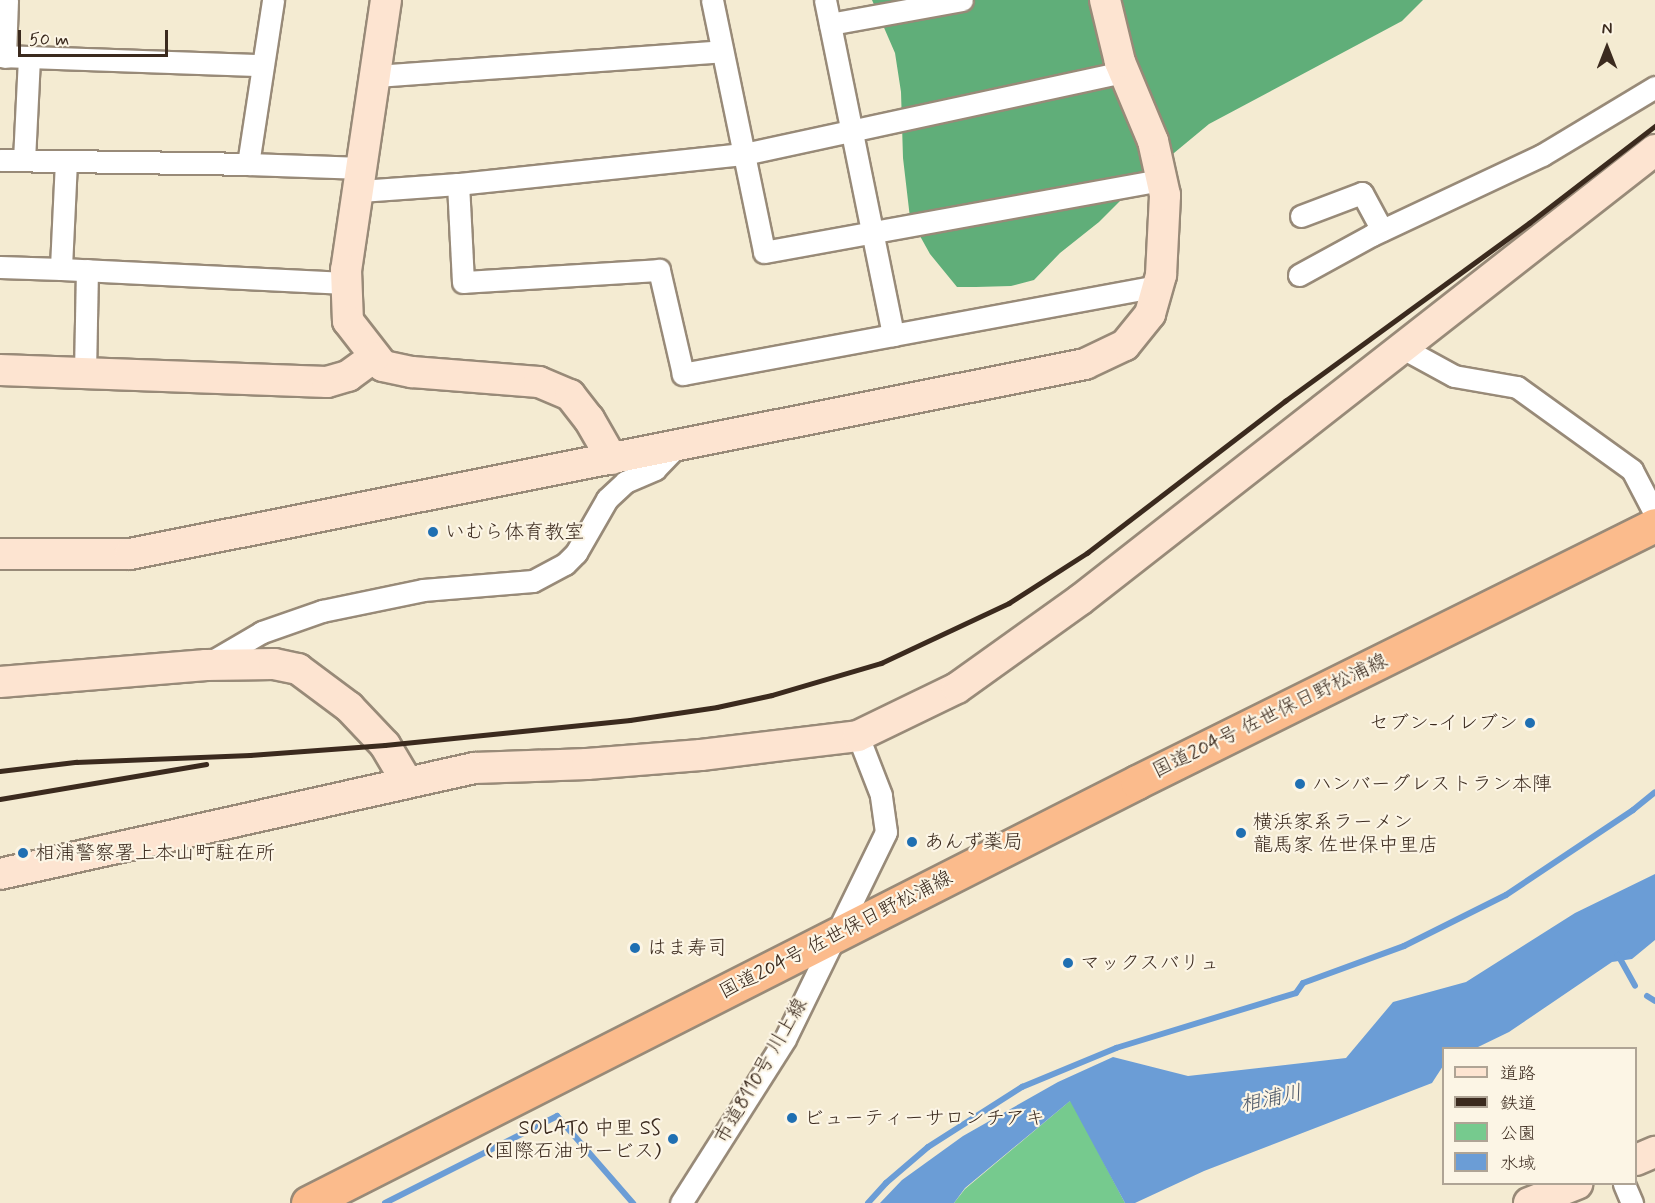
<!DOCTYPE html>
<meta charset="utf-8">
<style>
body{margin:0}
#map{position:relative;width:1655px;height:1203px;overflow:hidden;background:#f4ebd2;font-family:Mynerve,"Klee One",sans-serif}
div>[style]{position:absolute}
.green>*{inset:0;background:#76ca8e}
.forest>*{inset:0;background:#60ae79}
.water>*{inset:0;background:#6b9dd6}
.stream>*{height:6px;margin:-3px;padding:0 3px;transform-origin:3px;border-radius:3px;background:#6b9dd6}
.roads{filter:drop-shadow(2px 0 #988a78) drop-shadow(-2px 0 #988a78) drop-shadow(0 2px #988a78) drop-shadow(0 -2px #988a78)}
.street>*{height:21px;margin:-10.5px;padding:0 10.5px;transform-origin:10.5px;border-radius:10.5px;background:#fff}
.secondary>*{height:30px;margin:-15px;padding:0 15px;transform-origin:15px;border-radius:15px;background:#fde4d1}
.highway>*{height:33px;margin:-16.5px;padding:0 16.5px;transform-origin:16.5px;border-radius:16.5px;background:#fbbb8c}
.rail>*{height:4.5px;margin:-2.25px;padding:0 2.25px;transform-origin:2.25px;border-radius:2.25px;background:#3b2a1e}
.dots>*{width:16px;height:16px;translate:-50% -50%;box-sizing:border-box;border:3px solid #fcf5e5;border-radius:50%}
span{translate:-50% -50%;white-space:nowrap;text-align:center;line-height:1.15;-webkit-text-stroke:4.5px #fcf5e5;paint-order:stroke}
.poi-label{font-size:20px;color:#3b2a1e}
.left{translate:0 -50%;text-align:left}
.right{translate:-100% -50%;text-align:right}
.street-label{font-size:20px;color:#3b2a1e}
.water-label{font-size:21px;color:#4e5868;font-style:italic}
.legend{position:absolute;left:1442px;top:1047px;width:195px;height:138px;box-sizing:border-box;background:#fcf5e5;border:2px solid #afa495;margin:0;padding:8px 10px;list-style:none;font-size:18px;color:#3b2a1e}
.legend li{display:flex;align-items:center;gap:12px;height:30px}
.legend b{width:30px;border:2px solid #afa495}
.north{position:absolute;left:1577px;top:18px;width:60px;height:60px;-webkit-text-stroke:4px #fcf5e5;paint-order:stroke;rotate:0deg;font-size:16px;font-weight:700;line-height:24px;text-align:center;color:#3b2a1e}
.north::after{content:'';display:block;margin:auto;width:21px;height:27px;background:#3b2a1e;clip-path:polygon(50% 0,100% 100%,50% 72%,0 100%)}
.scale{position:absolute;left:18px;top:30px;width:150px;height:27px;box-sizing:border-box;border:3px solid #3b2a1e;border-top:0;padding-left:8px;font-size:18px;line-height:21px;white-space:nowrap;color:#3b2a1e;-webkit-text-stroke:4px #fcf5e5;paint-order:stroke}
</style>
<div id="map">
<div class="green">
<div style="clip-path:polygon(1071px 1100px,1125px 1203px,954px 1203px,965px 1189px)"></div>
</div>
<div class="forest">
<div style="clip-path:polygon(872px 0,1423px 0,1402px 21px,1209px 124px,1139px 182px,1099px 222px,1060px 253px,1034px 280px,1011px 286px,976px 287px,957px 287px,930px 254px,910px 218px,903px 158px,901px 92px,895px 53px)"></div>
</div>
<div class="water">
<div style="clip-path:polygon(1655px 874px,1655px 940px,1632px 959px,1612px 962px,1509px 1032px,1476px 1048px,1444px 1048px,1443px 1066px,1432px 1083px,1204px 1171px,1135px 1203px,1125px 1203px,1070px 1101px,965px 1188px,954px 1203px,880px 1203px,902px 1180px,963px 1136px,1058px 1082px,1113px 1057px,1188px 1076px,1346px 1058px,1393px 1002px,1466px 982px,1575px 913px)"></div>
</div>
<div class="stream">
<div style="left:1618px;top:955px;width:35px;rotate:61deg"></div>
<div style="left:1647px;top:996px;width:9px;rotate:32deg"></div>
<div style="left:385px;top:1203px;width:193px;rotate:-26.8deg"></div>
<div style="left:557px;top:1116px;width:116px;rotate:48.9deg"></div>
<div style="left:868px;top:1203px;width:27px;rotate:-48deg"></div>
<div style="left:886px;top:1183px;width:55px;rotate:-40.6deg"></div>
<div style="left:928px;top:1147px;width:112px;rotate:-32.6deg"></div>
<div style="left:1022px;top:1087px;width:102px;rotate:-22.5deg"></div>
<div style="left:1116px;top:1048px;width:188px;rotate:-17deg"></div>
<div style="left:1296px;top:993px;width:12px;rotate:-55deg"></div>
<div style="left:1303px;top:983px;width:108px;rotate:-20.1deg"></div>
<div style="left:1404px;top:946px;width:114px;rotate:-26.6deg"></div>
<div style="left:1506px;top:895px;width:153px;rotate:-33.8deg"></div>
<div style="left:1633px;top:810px;width:28px;rotate:-39deg"></div>
</div>
<div class="roads">
<div class="street">
<div style="left:712px;top:0;width:257px;rotate:78.3deg"></div>
<div style="left:764px;top:252px;width:403px;rotate:-10.3deg"></div>
<div style="left:825px;top:0;width:342px;rotate:78.5deg"></div>
<div style="left:893px;top:335px;width:269px;rotate:-10.5deg"></div>
<div style="left:830px;top:24px;width:134px;rotate:-10.3deg"></div>
<div style="left:0;top:56px;width:263px;rotate:2deg"></div>
<div style="left:5px;top:57px;width:57px;rotate:-88deg"></div>
<div style="left:376px;top:76px;width:347px;rotate:-4.1deg"></div>
<div style="left:0;top:160px;width:248px;rotate:0.9deg"></div>
<div style="left:248px;top:164px;width:166px;rotate:-81.3deg"></div>
<div style="left:24px;top:160px;width:103px;rotate:-87.2deg"></div>
<div style="left:66px;top:161px;width:108px;rotate:92.7deg"></div>
<div style="left:61px;top:269px;width:285px;rotate:2.8deg"></div>
<div style="left:248px;top:164px;width:115px;rotate:2deg"></div>
<div style="left:360px;top:191px;width:98px;rotate:-4.1deg"></div>
<div style="left:1301px;top:216px;width:65px;rotate:-20.7deg"></div>
<div style="left:1362px;top:193px;width:42px;rotate:61.6deg"></div>
<div style="left:0;top:267px;width:61px;rotate:1.9deg"></div>
<div style="left:1299px;top:275px;width:83px;rotate:-28.7deg"></div>
<div style="left:1372px;top:235px;width:188px;rotate:-25.2deg"></div>
<div style="left:1542px;top:155px;width:132px;rotate:-31deg"></div>
<div style="left:893px;top:335px;width:214px;rotate:169.5deg"></div>
<div style="left:683px;top:374px;width:107px;rotate:-103deg"></div>
<div style="left:659px;top:270px;width:196px;rotate:176.5deg"></div>
<div style="left:463px;top:282px;width:98px;rotate:-92.9deg"></div>
<div style="left:458px;top:184px;width:288px;rotate:-6deg"></div>
<div style="left:744px;top:154px;width:389px;rotate:-12.2deg"></div>
<div style="left:1401px;top:347px;width:60px;rotate:28.7deg"></div>
<div style="left:1454px;top:376px;width:64px;rotate:9.9deg"></div>
<div style="left:1517px;top:387px;width:142px;rotate:35.8deg"></div>
<div style="left:1632px;top:470px;width:50px;rotate:62.4deg"></div>
<div style="left:85px;top:373px;width:103px;rotate:-88.9deg"></div>
<div style="left:209px;top:663px;width:61px;rotate:-30.3deg"></div>
<div style="left:262px;top:632px;width:64px;rotate:-19.3deg"></div>
<div style="left:322px;top:611px;width:103px;rotate:-11.7deg"></div>
<div style="left:423px;top:590px;width:110px;rotate:-4.7deg"></div>
<div style="left:533px;top:581px;width:36px;rotate:-28deg"></div>
<div style="left:565px;top:564px;width:16px;rotate:-45deg"></div>
<div style="left:576px;top:553px;width:62px;rotate:-60.1deg"></div>
<div style="left:607px;top:499px;width:25px;rotate:-43deg"></div>
<div style="left:625px;top:482px;width:33px;rotate:-23deg"></div>
<div style="left:655px;top:469px;width:32px;rotate:-46deg"></div>
<div style="left:1624px;top:1184px;width:21px;rotate:67deg"></div>
<div style="left:681px;top:1203px;width:194px;rotate:-57.6deg"></div>
<div style="left:785px;top:1039px;width:230px;rotate:-64deg"></div>
<div style="left:886px;top:832px;width:37px;rotate:-98deg"></div>
<div style="left:881px;top:795px;width:63px;rotate:-111.3deg"></div>
</div>
<div class="secondary">
<div style="left:386px;top:0;width:273px;rotate:98.4deg"></div>
<div style="left:346px;top:270px;width:51px;rotate:87.8deg"></div>
<div style="left:348px;top:321px;width:57px;rotate:52.1deg"></div>
<div style="left:383px;top:366px;width:30px;rotate:12deg"></div>
<div style="left:412px;top:372px;width:127px;rotate:4.5deg"></div>
<div style="left:539px;top:382px;width:34px;rotate:23deg"></div>
<div style="left:570px;top:395px;width:31px;rotate:52deg"></div>
<div style="left:589px;top:419px;width:46px;rotate:60.1deg"></div>
<div style="left:0;top:370px;width:327px;rotate:2.1deg"></div>
<div style="left:327px;top:382px;width:22px;rotate:-16deg"></div>
<div style="left:348px;top:376px;width:32px;rotate:-36deg"></div>
<div style="left:0;top:554px;width:130px"></div>
<div style="left:130px;top:554px;width:974px;rotate:-11.25deg"></div>
<div style="left:1085px;top:364px;width:44px;rotate:-25.4deg"></div>
<div style="left:1125px;top:345px;width:40px;rotate:-51deg"></div>
<div style="left:1150px;top:314px;width:41px;rotate:-74.2deg"></div>
<div style="left:1161px;top:275px;width:80px;rotate:-87.1deg"></div>
<div style="left:1165px;top:195px;width:55px;rotate:-102.5deg"></div>
<div style="left:1153px;top:141px;width:86px;rotate:-112.7deg"></div>
<div style="left:1120px;top:62px;width:64px;rotate:-103.6deg"></div>
<div style="left:0;top:682px;width:207px;rotate:-4.7deg"></div>
<div style="left:206px;top:665px;width:68px;rotate:-0.8deg"></div>
<div style="left:274px;top:664px;width:25px;rotate:12deg"></div>
<div style="left:298px;top:669px;width:64px;rotate:36.7deg"></div>
<div style="left:349px;top:707px;width:52px;rotate:46.5deg"></div>
<div style="left:385px;top:745px;width:43px;rotate:59.3deg"></div>
<div style="left:0;top:874px;width:486px;rotate:-12.6deg"></div>
<div style="left:474px;top:768px;width:113px;rotate:-2deg"></div>
<div style="left:587px;top:764px;width:114px;rotate:-4.5deg"></div>
<div style="left:701px;top:755px;width:158px;rotate:-6.9deg"></div>
<div style="left:858px;top:736px;width:110px;rotate:-25.9deg"></div>
<div style="left:957px;top:688px;width:151px;rotate:-35.6deg"></div>
<div style="left:1080px;top:600px;width:730px;rotate:-38.05deg"></div>
<div style="left:1636px;top:1160px;width:21px;rotate:-23deg"></div>
<div style="left:1529px;top:1203px;width:52px;rotate:-21.6deg"></div>
</div>
<div class="highway">
<div style="left:308px;top:1203px;width:930px;rotate:-26.92deg"></div>
<div style="left:1137px;top:782px;width:578px;rotate:-26.39deg"></div>
</div>
</div>
<div class="rail">
<div style="left:0;top:771px;width:77px;rotate:-6.8deg"></div>
<div style="left:76px;top:762px;width:174px;rotate:-2.3deg"></div>
<div style="left:250px;top:755px;width:135px;rotate:-4.2deg"></div>
<div style="left:385px;top:745px;width:246px;rotate:-5.8deg"></div>
<div style="left:630px;top:720px;width:88px;rotate:-8.5deg"></div>
<div style="left:717px;top:707px;width:56px;rotate:-12.3deg"></div>
<div style="left:772px;top:695px;width:114px;rotate:-16.4deg"></div>
<div style="left:881px;top:663px;width:141px;rotate:-25.1deg"></div>
<div style="left:1009px;top:603px;width:93px;rotate:-32.7deg"></div>
<div style="left:1087px;top:553px;width:250px;rotate:-37.5deg"></div>
<div style="left:1285px;top:401px;width:302px;rotate:-36.1deg"></div>
<div style="left:1529px;top:223px;width:159px;rotate:-37.6deg"></div>
<div style="left:0;top:799px;width:209px;rotate:-9.6deg"></div>
</div>
<div class="dots">
<div style="left:433px;top:532px;background:#1f6fb2"></div>
<div style="left:1530px;top:723px;background:#1f6fb2"></div>
<div style="left:1300px;top:784px;background:#1f6fb2"></div>
<div style="left:1241px;top:833px;background:#1f6fb2"></div>
<div style="left:912px;top:842px;background:#1f6fb2"></div>
<div style="left:23px;top:853px;background:#1f6fb2"></div>
<div style="left:635px;top:948px;background:#1f6fb2"></div>
<div style="left:1068px;top:963px;background:#1f6fb2"></div>
<div style="left:792px;top:1118px;background:#1f6fb2"></div>
<div style="left:673px;top:1139px;background:#1f6fb2"></div>
</div>
<div class="poi-label">
<span class="left" style="left:445px;top:532px">いむら体育教室</span>
<span class="right" style="left:1518px;top:723px">セブン-イレブン</span>
<span class="left" style="left:1312px;top:784px">ハンバーグレストラン本陣</span>
<span class="left" style="left:1253px;top:834px">横浜家系ラーメン<br>龍馬家 佐世保中里店</span>
<span class="left" style="left:924px;top:842px">あんず薬局</span>
<span class="left" style="left:35px;top:853px">相浦警察署上本山町駐在所</span>
<span class="left" style="left:647px;top:948px">はま寿司</span>
<span class="left" style="left:1080px;top:963px">マックスバリュ</span>
<span class="left" style="left:804px;top:1118px">ビューティーサロンチアキ</span>
<span class="right" style="left:661px;top:1140px">SOLATO 中里 SS<br>(国際石油サービス)</span>
</div>
<div class="street-label">
<span style="left:1270px;top:716px;rotate:-26deg">国道204号 佐世保日野松浦線</span>
<span style="left:836px;top:935px;rotate:-27deg">国道204号 佐世保日野松浦線</span>
<span style="left:761px;top:1071px;rotate:-60deg">市道8110号 川上線</span>
</div>
<div class="water-label">
<span style="left:1271px;top:1099px;rotate:-12deg">相浦川</span>
</div>
<ul class="legend">
<li><b style="height:8px;background:#fde4d1"></b>道路</li>
<li><b style="height:8px;background:#3b2a1e"></b>鉄道</li>
<li><b style="height:16px;background:#76ca8e"></b>公園</li>
<li><b style="height:16px;background:#6b9dd6"></b>水域</li>
</ul>
<div class="north">N</div>
<div class="scale">50 m</div>
</div>
